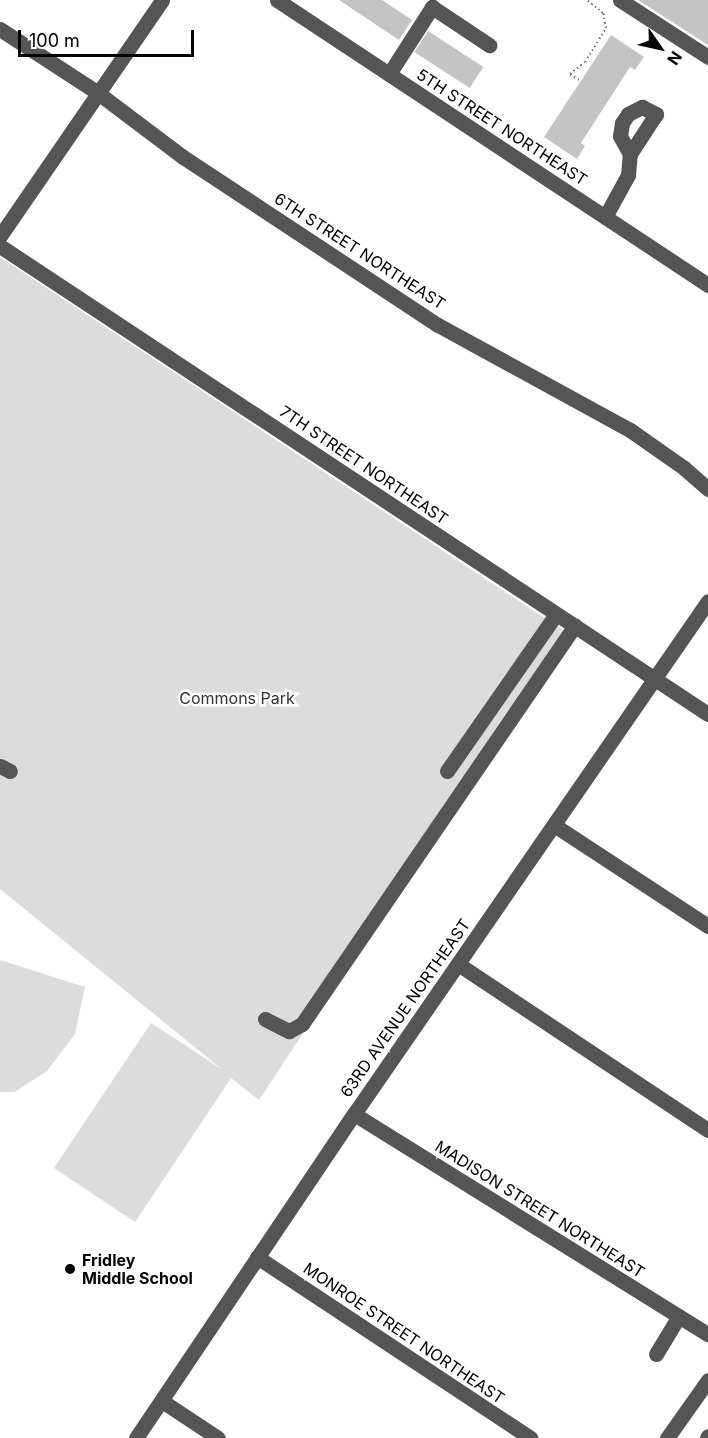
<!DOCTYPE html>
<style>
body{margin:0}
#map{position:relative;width:708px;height:1438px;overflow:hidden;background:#fff;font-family:Inter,sans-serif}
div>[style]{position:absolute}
.green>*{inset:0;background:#dcdcdc}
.building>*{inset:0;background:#c4c4c4;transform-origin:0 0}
.path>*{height:2px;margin-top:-1px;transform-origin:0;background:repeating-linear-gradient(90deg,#777 0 1.5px,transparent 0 4.5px)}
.minor>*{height:15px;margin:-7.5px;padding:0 7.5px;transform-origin:7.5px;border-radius:7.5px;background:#555}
.dots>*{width:16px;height:16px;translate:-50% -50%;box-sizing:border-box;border:3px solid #fff;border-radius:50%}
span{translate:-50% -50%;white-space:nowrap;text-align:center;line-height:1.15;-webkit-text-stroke:5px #fff;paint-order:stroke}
.street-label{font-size:16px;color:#000}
.park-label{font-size:16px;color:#333}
.poi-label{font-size:16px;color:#000;font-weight:700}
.left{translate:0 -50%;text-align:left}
.north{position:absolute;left:630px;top:18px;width:60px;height:60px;-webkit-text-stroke:4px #fff;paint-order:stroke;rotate:124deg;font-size:16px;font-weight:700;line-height:24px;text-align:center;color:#000}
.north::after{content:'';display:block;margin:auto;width:21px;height:27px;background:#000;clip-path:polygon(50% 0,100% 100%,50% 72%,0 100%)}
.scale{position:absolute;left:18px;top:30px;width:176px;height:27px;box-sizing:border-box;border:3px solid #000;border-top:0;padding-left:8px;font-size:18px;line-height:21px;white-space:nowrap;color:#000;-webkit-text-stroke:4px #fff;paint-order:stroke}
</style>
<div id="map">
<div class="green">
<div style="clip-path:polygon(0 257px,567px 633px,259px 1100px,231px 1078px,135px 1222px,54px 1168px,151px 1023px,223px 1070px,0 889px)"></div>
<div style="clip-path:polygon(0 960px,85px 987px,75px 1034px,47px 1071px,14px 1092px,0 1092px)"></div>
</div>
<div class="building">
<div style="clip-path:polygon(339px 0,382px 0,412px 20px,399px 40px)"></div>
<div style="clip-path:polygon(638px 0,708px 0,708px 45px)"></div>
<div style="left:428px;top:31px;width:66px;height:25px;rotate:33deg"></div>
<div style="clip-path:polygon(611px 35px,644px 57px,635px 70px,630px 67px,581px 143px,585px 146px,577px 159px,544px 137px)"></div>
</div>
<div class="path">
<div style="left:579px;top:80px;width:11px;rotate:-146deg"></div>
<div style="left:570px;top:74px;width:19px;rotate:-39deg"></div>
<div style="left:585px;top:62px;width:40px;rotate:-58deg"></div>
<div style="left:606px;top:28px;width:15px;rotate:-101deg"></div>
<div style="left:603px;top:13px;width:21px;rotate:-141deg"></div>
</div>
<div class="minor">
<div style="left:277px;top:0;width:517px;rotate:33.47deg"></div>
<div style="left:620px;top:0;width:105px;rotate:32.9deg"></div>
<div style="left:0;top:29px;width:117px;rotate:33.1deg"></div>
<div style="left:98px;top:93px;width:106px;rotate:37deg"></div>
<div style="left:183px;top:157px;width:305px;rotate:33.4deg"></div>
<div style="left:438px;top:325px;width:219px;rotate:28.7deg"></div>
<div style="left:630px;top:430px;width:66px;rotate:35.1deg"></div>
<div style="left:684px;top:468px;width:32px;rotate:41deg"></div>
<div style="left:389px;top:74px;width:80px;rotate:-57.3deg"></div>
<div style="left:432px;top:7px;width:69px;rotate:33.7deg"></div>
<div style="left:605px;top:217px;width:48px;rotate:-61.3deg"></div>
<div style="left:628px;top:175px;width:21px;rotate:-85deg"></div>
<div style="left:630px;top:154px;width:21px;rotate:-119deg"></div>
<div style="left:620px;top:136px;width:13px;rotate:-81deg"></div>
<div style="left:622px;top:123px;width:11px;rotate:-56deg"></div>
<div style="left:628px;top:114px;width:16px;rotate:-27deg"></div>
<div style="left:642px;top:107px;width:16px;rotate:27deg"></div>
<div style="left:656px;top:114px;width:48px;rotate:123deg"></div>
<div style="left:0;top:236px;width:286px;rotate:-55.5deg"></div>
<div style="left:0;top:246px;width:849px;rotate:33.47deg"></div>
<div style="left:0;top:766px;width:11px;rotate:27deg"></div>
<div style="left:447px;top:771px;width:191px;rotate:-55.2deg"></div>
<div style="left:554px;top:825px;width:184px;rotate:33.3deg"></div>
<div style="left:458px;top:964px;width:300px;rotate:33.6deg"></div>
<div style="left:265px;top:1019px;width:27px;rotate:27deg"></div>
<div style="left:289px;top:1031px;width:15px;rotate:-28deg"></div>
<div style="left:302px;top:1024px;width:483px;rotate:-55.6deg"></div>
<div style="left:354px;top:1114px;width:417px;rotate:31.9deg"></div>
<div style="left:257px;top:1257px;width:328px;rotate:33.5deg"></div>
<div style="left:656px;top:1354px;width:44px;rotate:-58.8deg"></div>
<div style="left:162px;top:1401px;width:67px;rotate:33.5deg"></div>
<div style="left:136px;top:1438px;width:391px;rotate:-56.1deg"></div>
<div style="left:354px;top:1114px;width:623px;rotate:-55.39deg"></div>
<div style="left:667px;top:1438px;width:71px;rotate:-54.7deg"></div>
<div style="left:707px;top:1438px;width:2px;rotate:-63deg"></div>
</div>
<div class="dots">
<div style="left:70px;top:1269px;background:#000"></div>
</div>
<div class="street-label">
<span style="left:502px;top:127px;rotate:33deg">5TH STREET NORTHEAST</span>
<span style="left:360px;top:251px;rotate:33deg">6TH STREET NORTHEAST</span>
<span style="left:364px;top:465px;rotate:34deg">7TH STREET NORTHEAST</span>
<span style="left:405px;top:1008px;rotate:-55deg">63RD AVENUE NORTHEAST</span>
<span style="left:540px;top:1209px;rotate:32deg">MADISON STREET NORTHEAST</span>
<span style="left:404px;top:1333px;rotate:34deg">MONROE STREET NORTHEAST</span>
</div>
<div class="park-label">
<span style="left:237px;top:698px">Commons Park</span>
</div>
<div class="poi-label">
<span class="left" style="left:82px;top:1269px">Fridley<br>Middle School</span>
</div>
<div class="north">N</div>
<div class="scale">100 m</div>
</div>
